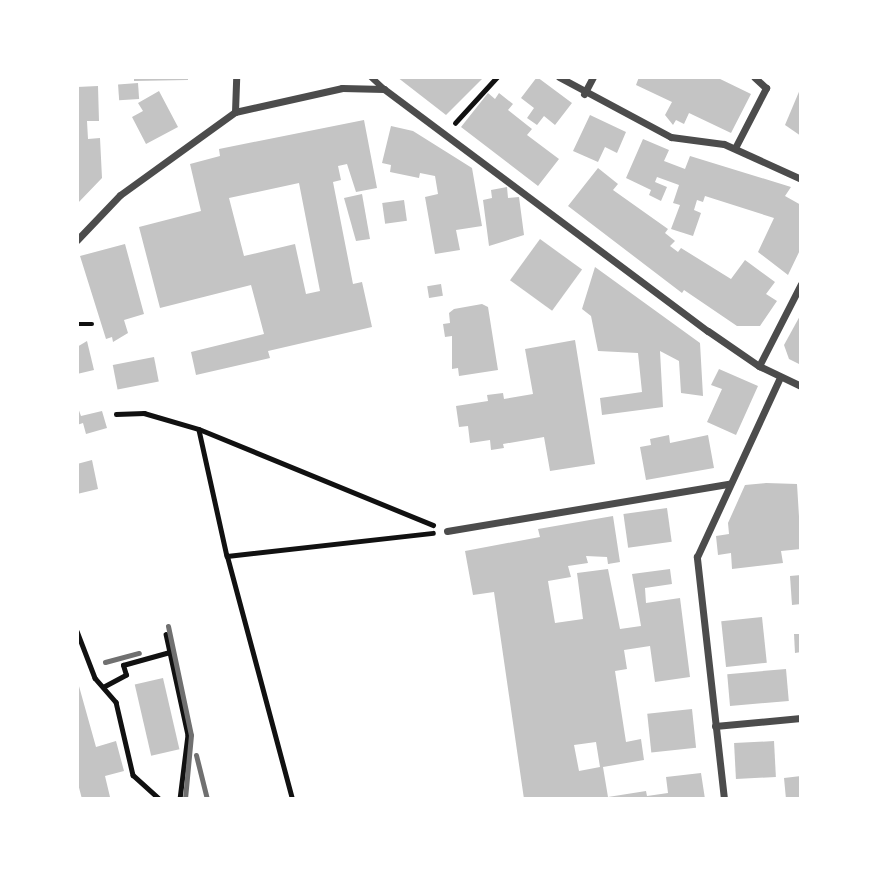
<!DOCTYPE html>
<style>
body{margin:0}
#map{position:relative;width:878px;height:876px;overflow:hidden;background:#fff;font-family:"Noto Sans",sans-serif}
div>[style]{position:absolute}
.building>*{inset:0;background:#c4c4c4;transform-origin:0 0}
.path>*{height:4.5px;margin:-2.25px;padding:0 2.25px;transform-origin:2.25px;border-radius:2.25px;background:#111}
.pedestrian>*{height:6px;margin:-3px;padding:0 3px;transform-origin:3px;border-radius:3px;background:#4c4c4c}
.minor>*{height:7px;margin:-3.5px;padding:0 3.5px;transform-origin:3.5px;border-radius:3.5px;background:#4c4c4c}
.rail>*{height:5px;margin:-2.5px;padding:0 2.5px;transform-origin:2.5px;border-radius:2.5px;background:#707070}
span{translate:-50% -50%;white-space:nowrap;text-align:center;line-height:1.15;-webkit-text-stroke:5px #fff;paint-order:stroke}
.frame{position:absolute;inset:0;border:79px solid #fff;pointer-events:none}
</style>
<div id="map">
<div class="building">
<div style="clip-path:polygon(134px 77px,188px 77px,188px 80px,134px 81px)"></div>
<div style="clip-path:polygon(397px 77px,484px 77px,446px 115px)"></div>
<div style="clip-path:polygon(537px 77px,572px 103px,555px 125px,544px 116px,537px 125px,527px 118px,534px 108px,521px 98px)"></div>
<div style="clip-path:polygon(639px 77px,716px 77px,751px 94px,731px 133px,689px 113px,684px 124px,676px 120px,673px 125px,665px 115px,672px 102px,636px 85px)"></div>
<div style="left:138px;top:83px;width:16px;height:20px;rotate:86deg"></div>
<div style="clip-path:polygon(98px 86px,99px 121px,87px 121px,88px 139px,100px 138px,102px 178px,77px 204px,77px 87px)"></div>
<div style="clip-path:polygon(801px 87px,801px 136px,785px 125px)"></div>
<div style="clip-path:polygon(159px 91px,178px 127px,146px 144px,132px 117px,143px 111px,138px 103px)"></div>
<div style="clip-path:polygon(488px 93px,495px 99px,499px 93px,513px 104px,508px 110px,532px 129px,527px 135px,559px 159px,538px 186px,461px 127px)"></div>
<div style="clip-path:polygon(590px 115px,626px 132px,617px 153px,605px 147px,598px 162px,573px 151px)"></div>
<div style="clip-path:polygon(evenodd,364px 120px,377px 188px,356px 192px,347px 164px,338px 166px,341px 180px,333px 182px,353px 284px,362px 282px,372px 327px,268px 351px,270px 358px,196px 375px,191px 352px,264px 334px,251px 285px,160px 308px,139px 227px,201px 211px,190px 164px,220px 156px,219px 149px,364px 120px,299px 183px,320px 291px,306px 294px,295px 244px,244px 256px,229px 198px,299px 183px)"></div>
<div style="clip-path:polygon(391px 126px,413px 131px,472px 168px,482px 226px,456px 230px,460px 250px,435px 254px,425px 197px,438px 194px,435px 176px,420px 173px,419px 178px,390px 172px,391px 165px,382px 163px)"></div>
<div style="clip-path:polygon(643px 139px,669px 150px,664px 161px,685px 169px,690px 156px,791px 187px,785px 196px,801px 205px,801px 248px,788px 275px,758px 252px,774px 218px,705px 196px,703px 202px,697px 200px,694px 210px,701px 213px,693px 236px,671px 229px,680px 205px,673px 203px,679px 185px,657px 177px,655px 182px,667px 187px,661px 201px,649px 195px,651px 190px,626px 178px)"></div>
<div style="clip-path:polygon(598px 168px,618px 184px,613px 190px,668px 229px,665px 233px,675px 241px,670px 246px,678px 252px,681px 248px,731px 279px,745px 260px,775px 282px,766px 294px,777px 301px,760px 326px,737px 326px,684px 290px,682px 293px,568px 206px)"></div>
<div style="clip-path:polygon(507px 187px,508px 198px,519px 197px,524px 235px,489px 246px,483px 200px,492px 198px,491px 190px)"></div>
<div style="clip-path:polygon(362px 194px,370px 239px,356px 241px,344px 198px)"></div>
<div style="left:404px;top:200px;width:21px;height:22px;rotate:82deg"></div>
<div style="left:540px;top:239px;width:52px;height:51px;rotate:36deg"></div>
<div style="clip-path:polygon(125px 244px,144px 314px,124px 320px,128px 333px,113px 342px,112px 337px,106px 339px,80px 256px)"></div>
<div style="clip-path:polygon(595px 267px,700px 343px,703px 396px,681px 393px,679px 361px,660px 351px,663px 407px,602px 415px,600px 398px,642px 392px,638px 353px,598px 351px,591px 316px,582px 309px)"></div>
<div style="left:441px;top:284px;width:12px;height:14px;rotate:81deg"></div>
<div style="clip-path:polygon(482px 304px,488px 307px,498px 370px,459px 376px,458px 368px,452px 369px,452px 336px,445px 337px,443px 324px,450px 323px,449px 313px,454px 309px)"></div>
<div style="clip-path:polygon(801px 314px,801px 365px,789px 359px,784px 345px)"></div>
<div style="clip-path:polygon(575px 340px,595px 464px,550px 471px,544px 437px,503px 444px,504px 448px,491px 450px,490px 440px,470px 443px,468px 426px,459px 427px,456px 406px,488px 401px,487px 395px,503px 393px,504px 399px,533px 394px,525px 349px)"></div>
<div style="clip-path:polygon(87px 341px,94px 370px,77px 374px,77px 347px)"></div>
<div style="left:154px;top:357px;width:25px;height:42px;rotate:79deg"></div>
<div style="clip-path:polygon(719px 369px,758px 386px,736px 435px,707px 422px,722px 389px,711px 385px)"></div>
<div style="clip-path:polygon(77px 405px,81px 416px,102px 411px,107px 428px,86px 434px,83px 423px,77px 425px)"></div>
<div style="clip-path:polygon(669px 435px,670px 443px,708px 435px,714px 468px,646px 480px,640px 447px,651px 445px,650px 439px)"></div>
<div style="clip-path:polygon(92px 460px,98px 489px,77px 494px,77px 464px)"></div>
<div style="clip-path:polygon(766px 483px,797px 484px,801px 549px,781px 551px,783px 563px,732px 569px,731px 553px,718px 555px,716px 536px,729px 534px,728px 523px,745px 485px)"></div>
<div style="left:667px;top:508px;width:34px;height:44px;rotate:82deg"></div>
<div style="clip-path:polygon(evenodd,613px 516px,620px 562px,608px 564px,607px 557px,586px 556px,588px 563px,568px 566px,571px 577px,548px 581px,555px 623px,583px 619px,577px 573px,608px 569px,620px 629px,641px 626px,632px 574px,670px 569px,672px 584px,645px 588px,646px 603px,680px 598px,690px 677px,655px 682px,650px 646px,624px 650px,627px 669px,615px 671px,626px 742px,641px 739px,644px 760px,603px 767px,608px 797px,646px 791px,647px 796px,668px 793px,666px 777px,701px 773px,705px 799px,524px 799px,494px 592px,473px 595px,465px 551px,540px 537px,538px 529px,613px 516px,596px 742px,600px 767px,579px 771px,574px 745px,596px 742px)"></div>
<div style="clip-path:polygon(801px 575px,801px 604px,792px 605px,790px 576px)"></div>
<div style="left:762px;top:617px;width:46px;height:41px;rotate:84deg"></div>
<div style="clip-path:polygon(794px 634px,801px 634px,801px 652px,795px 653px)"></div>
<div style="left:786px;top:669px;width:32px;height:59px;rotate:85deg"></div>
<div style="left:163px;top:678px;width:73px;height:29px;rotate:77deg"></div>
<div style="clip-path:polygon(77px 679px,96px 747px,116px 741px,124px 771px,105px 776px,110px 797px,102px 799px,82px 799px,77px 780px)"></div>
<div style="left:692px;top:709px;width:39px;height:45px;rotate:84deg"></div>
<div style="left:774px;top:741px;width:36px;height:40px;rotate:87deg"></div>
<div style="clip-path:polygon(801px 776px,801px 799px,786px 799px,784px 778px)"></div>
</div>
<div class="path">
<div style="left:455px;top:123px;width:62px;rotate:-47.6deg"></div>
<div style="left:77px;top:324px;width:15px"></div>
<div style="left:116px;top:414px;width:28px;rotate:-2deg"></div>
<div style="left:144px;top:413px;width:57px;rotate:16.2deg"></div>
<div style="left:199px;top:429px;width:253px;rotate:22.3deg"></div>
<div style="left:199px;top:430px;width:129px;rotate:77.5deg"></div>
<div style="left:77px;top:631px;width:50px;rotate:69deg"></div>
<div style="left:95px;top:678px;width:32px;rotate:49deg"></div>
<div style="left:116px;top:702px;width:75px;rotate:76.9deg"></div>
<div style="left:133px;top:775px;width:36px;rotate:42deg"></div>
<div style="left:166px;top:634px;width:103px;rotate:77.7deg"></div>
<div style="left:188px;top:735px;width:64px;rotate:97.1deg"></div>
<div style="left:103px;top:687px;width:26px;rotate:-28deg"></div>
<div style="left:126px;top:675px;width:10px;rotate:-107deg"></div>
<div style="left:123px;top:665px;width:49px;rotate:-15.5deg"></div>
<div style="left:292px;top:799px;width:252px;rotate:-105deg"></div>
<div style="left:227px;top:556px;width:207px;rotate:-6.4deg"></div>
</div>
<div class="pedestrian">
<div style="left:371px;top:77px;width:18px;rotate:43deg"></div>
</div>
<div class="minor">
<div style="left:559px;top:77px;width:127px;rotate:28.2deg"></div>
<div style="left:671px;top:137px;width:53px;rotate:7.5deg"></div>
<div style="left:724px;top:144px;width:85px;rotate:24.4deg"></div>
<div style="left:584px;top:94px;width:19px;rotate:-62deg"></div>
<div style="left:235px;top:112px;width:35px;rotate:-88deg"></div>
<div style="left:735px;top:148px;width:68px;rotate:-62.7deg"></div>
<div style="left:766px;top:88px;width:16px;rotate:-137deg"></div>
<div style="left:77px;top:240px;width:62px;rotate:-46.3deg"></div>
<div style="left:120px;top:195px;width:142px;rotate:-35.8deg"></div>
<div style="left:235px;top:112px;width:110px;rotate:-12.6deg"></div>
<div style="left:342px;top:88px;width:42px;rotate:1.4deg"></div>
<div style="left:384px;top:89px;width:404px;rotate:36.8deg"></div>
<div style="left:708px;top:331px;width:62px;rotate:34.5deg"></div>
<div style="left:759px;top:366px;width:47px;rotate:25.5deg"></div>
<div style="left:759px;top:366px;width:92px;rotate:-62.9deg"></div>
<div style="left:447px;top:531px;width:286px;rotate:-9.5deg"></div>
<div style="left:715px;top:726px;width:86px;rotate:-5.3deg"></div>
<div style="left:724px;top:799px;width:244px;rotate:-96.4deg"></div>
<div style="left:697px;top:557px;width:198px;rotate:-65.2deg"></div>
</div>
<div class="rail">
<div style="left:168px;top:626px;width:111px;rotate:78.1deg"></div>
<div style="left:191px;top:735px;width:64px;rotate:95.4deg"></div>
<div style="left:105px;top:662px;width:35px;rotate:-15deg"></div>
<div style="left:196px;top:755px;width:45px;rotate:76deg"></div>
</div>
<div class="frame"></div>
</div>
